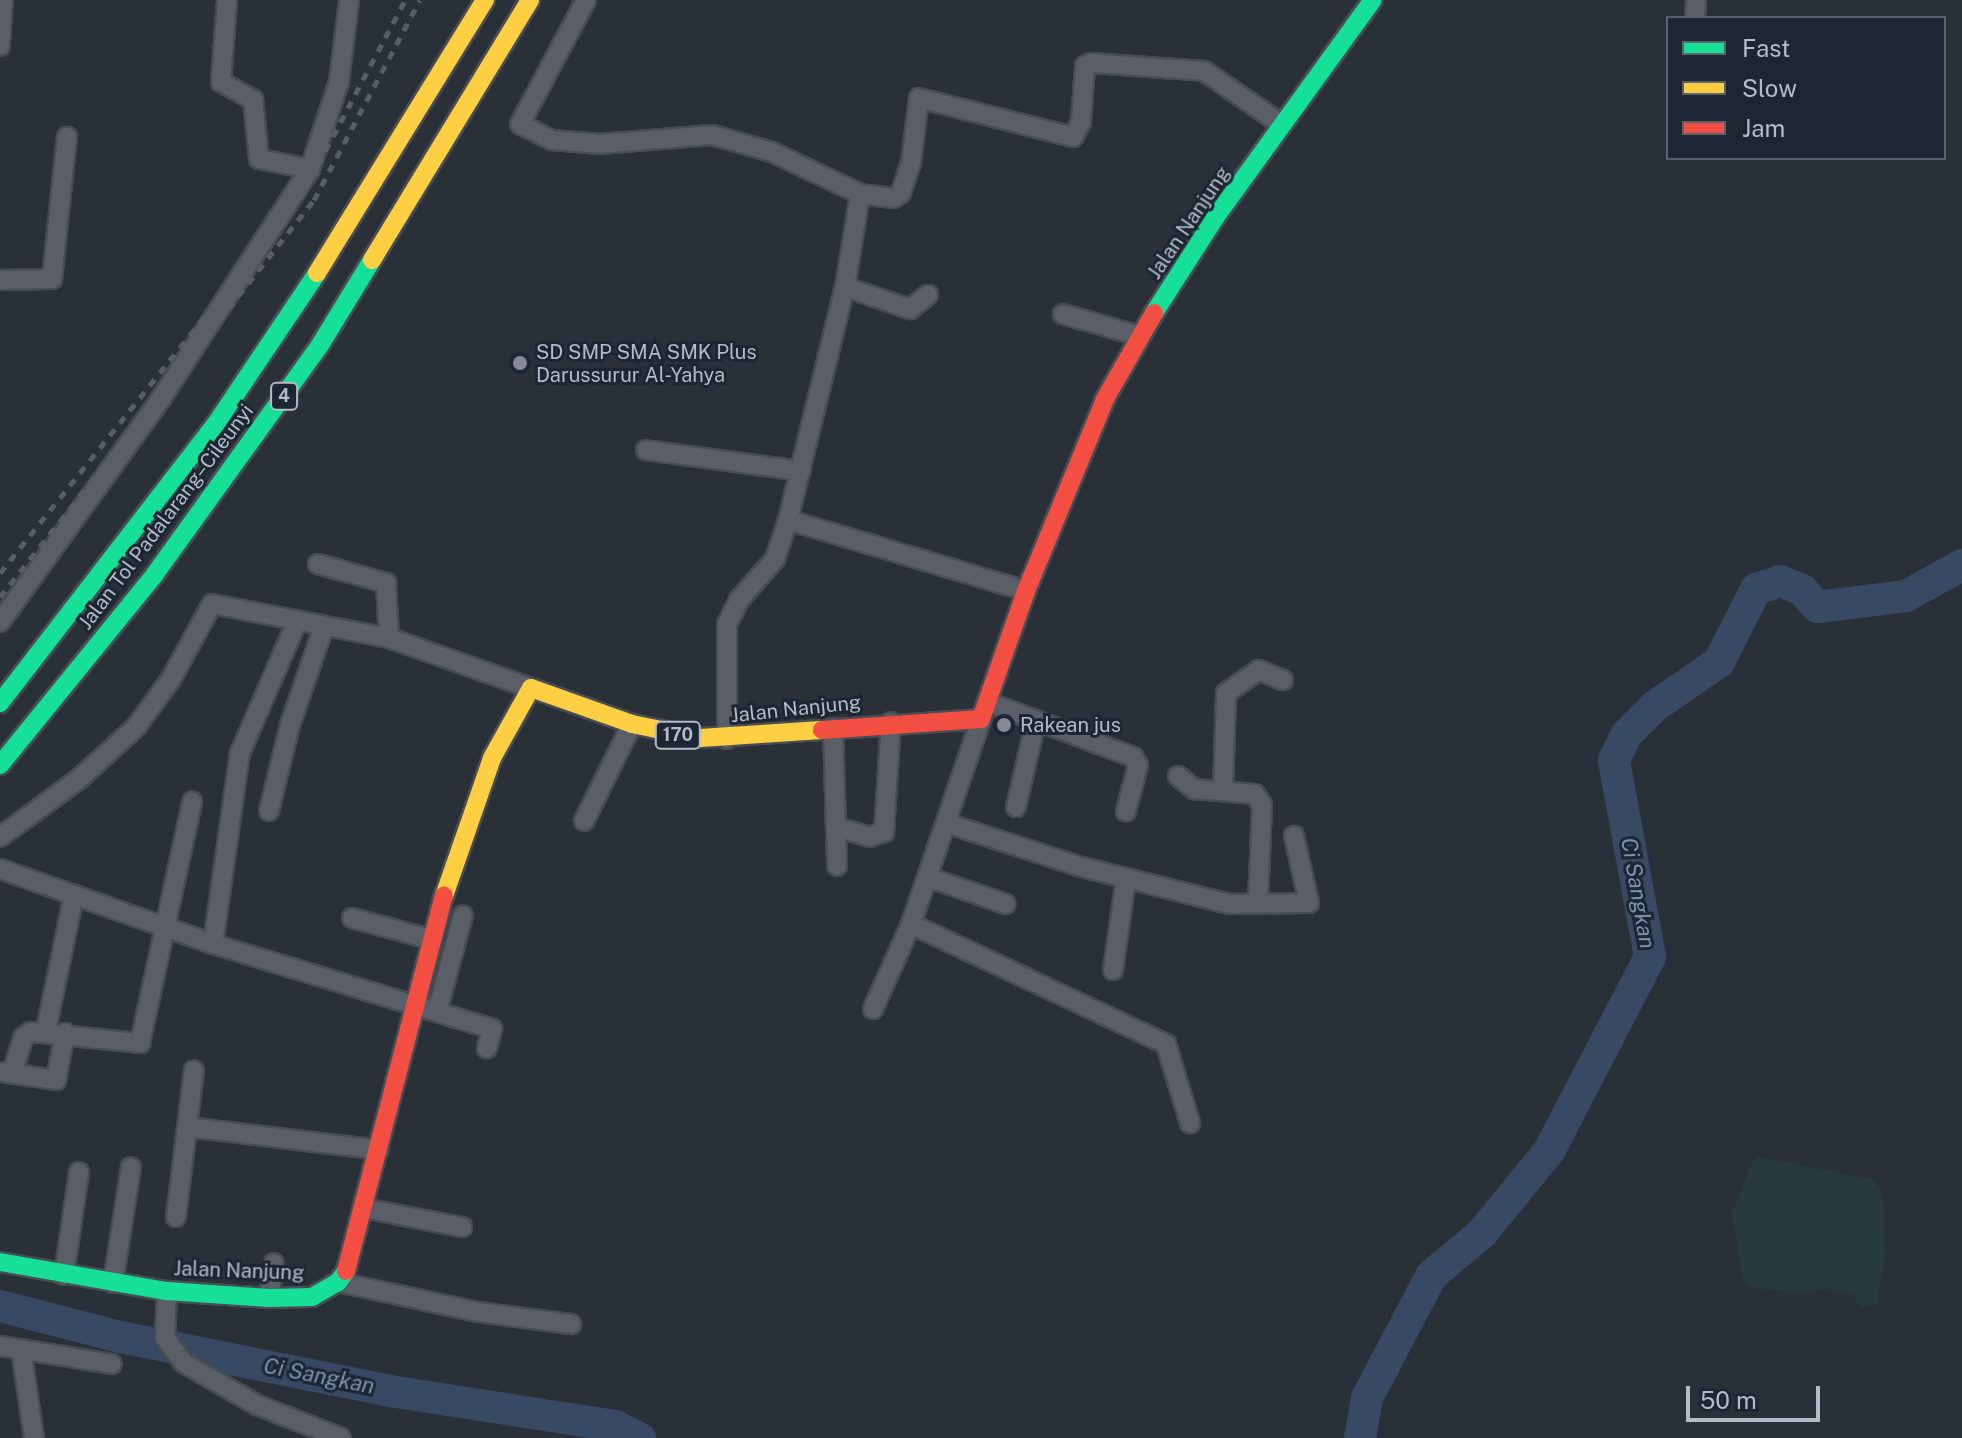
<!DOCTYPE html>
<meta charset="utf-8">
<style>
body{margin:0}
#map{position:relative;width:1962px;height:1438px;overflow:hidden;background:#2a3038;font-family:"Public Sans",sans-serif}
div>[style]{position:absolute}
.green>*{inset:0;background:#273a3e}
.river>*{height:32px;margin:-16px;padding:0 16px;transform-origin:16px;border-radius:16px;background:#384963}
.roads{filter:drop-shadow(2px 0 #484c53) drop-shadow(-2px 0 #484c53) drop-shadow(0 2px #484c53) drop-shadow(0 -2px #484c53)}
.street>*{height:18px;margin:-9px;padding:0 9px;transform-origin:9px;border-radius:9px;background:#5a5e66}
.fast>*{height:18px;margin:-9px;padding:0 9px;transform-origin:9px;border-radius:9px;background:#16e098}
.slow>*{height:18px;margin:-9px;padding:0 9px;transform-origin:9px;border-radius:9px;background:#ffcf43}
.jam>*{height:18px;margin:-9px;padding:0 9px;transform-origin:9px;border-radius:9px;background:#f24e42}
.rail>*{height:5px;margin-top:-2.5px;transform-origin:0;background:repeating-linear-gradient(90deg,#595d64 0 8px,transparent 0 16px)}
.dots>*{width:22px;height:22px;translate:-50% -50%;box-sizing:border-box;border:4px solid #1d2633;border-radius:50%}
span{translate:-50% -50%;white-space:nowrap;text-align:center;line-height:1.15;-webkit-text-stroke:6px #1d2633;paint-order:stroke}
.shield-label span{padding:2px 6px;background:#1d2633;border:2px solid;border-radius:6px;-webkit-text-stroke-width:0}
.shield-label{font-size:18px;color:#b4bcc9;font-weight:700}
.street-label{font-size:20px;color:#b4bcc9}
.poi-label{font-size:20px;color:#b4bcc9}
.left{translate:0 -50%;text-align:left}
.water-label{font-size:22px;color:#7c92b1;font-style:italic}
.legend{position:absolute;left:1666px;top:16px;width:280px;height:144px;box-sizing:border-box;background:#1d2633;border:2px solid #59626f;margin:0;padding:10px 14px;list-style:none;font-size:24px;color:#b4bcc9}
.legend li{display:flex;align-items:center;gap:16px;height:40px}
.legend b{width:40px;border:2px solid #59626f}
.scale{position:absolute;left:1686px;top:1386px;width:134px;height:36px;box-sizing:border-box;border:4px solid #b4bcc9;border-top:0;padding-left:10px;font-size:24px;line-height:28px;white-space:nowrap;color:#b4bcc9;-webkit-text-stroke:6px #1d2633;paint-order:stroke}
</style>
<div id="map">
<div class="green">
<div style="clip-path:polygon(1755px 1156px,1876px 1180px,1883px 1196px,1885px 1255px,1877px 1304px,1859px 1308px,1855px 1296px,1828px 1289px,1801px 1293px,1757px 1289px,1743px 1281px,1732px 1213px)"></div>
</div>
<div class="river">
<div style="left:0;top:1306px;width:124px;rotate:14.5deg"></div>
<div style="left:120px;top:1337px;width:281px;rotate:11.3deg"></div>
<div style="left:396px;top:1392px;width:222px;rotate:8.8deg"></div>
<div style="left:615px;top:1426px;width:28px;rotate:26deg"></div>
<div style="left:1360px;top:1438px;width:41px;rotate:-80.1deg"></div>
<div style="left:1367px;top:1398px;width:138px;rotate:-62.3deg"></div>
<div style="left:1431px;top:1276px;width:67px;rotate:-40.1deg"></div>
<div style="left:1482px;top:1233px;width:106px;rotate:-50.7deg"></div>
<div style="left:1549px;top:1151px;width:219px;rotate:-62.5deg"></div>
<div style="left:1650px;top:957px;width:200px;rotate:-100.4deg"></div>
<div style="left:1614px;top:760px;width:28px;rotate:-64deg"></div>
<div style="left:1626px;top:735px;width:41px;rotate:-45deg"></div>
<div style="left:1655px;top:706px;width:78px;rotate:-34.5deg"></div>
<div style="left:1719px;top:662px;width:82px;rotate:-63.1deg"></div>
<div style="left:1756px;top:589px;width:25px;rotate:-18deg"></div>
<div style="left:1780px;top:581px;width:24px;rotate:22deg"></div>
<div style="left:1802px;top:590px;width:23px;rotate:47deg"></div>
<div style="left:1818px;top:607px;width:89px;rotate:-7.1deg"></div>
<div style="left:1906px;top:596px;width:64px;rotate:-29deg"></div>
</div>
<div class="roads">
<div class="street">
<div style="left:227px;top:0;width:82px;rotate:94.2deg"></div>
<div style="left:221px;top:82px;width:37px;rotate:29deg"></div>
<div style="left:253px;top:100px;width:59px;rotate:84.2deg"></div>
<div style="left:259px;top:159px;width:52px;rotate:11.1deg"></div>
<div style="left:586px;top:0;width:140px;rotate:118deg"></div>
<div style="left:520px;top:124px;width:36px;rotate:27deg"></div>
<div style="left:552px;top:140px;width:48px;rotate:4.8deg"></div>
<div style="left:600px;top:144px;width:112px;rotate:-4.6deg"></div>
<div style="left:712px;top:135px;width:62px;rotate:15.8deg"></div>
<div style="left:772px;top:152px;width:98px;rotate:25.5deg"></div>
<div style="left:860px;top:194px;width:33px;rotate:7deg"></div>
<div style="left:893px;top:198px;width:9px;rotate:-32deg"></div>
<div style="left:901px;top:193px;width:32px;rotate:-72deg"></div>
<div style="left:911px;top:163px;width:65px;rotate:-83deg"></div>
<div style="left:919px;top:98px;width:159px;rotate:14.2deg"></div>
<div style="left:1073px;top:137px;width:17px;rotate:-62deg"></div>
<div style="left:1081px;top:122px;width:56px;rotate:-85.9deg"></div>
<div style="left:1085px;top:66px;width:7px;rotate:-27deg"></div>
<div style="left:1091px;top:63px;width:113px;rotate:4deg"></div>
<div style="left:1204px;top:71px;width:93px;rotate:34.5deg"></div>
<div style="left:1695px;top:18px;width:18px;rotate:-87deg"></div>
<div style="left:0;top:46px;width:46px;rotate:-86.3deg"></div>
<div style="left:0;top:280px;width:52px;rotate:-1.1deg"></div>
<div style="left:52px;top:279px;width:143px;rotate:-84deg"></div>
<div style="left:845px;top:287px;width:69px;rotate:18.7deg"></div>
<div style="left:910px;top:309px;width:23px;rotate:-38deg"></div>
<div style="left:1063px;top:314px;width:79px;rotate:16.1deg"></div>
<div style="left:646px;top:450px;width:156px;rotate:7.7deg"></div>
<div style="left:788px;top:520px;width:248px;rotate:16.6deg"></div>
<div style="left:318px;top:564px;width:71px;rotate:15.6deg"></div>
<div style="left:386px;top:583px;width:55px;rotate:86.9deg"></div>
<div style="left:0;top:622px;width:277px;rotate:-54.2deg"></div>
<div style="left:162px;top:397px;width:272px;rotate:-57deg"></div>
<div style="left:310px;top:169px;width:92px;rotate:-71.6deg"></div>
<div style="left:339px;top:82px;width:83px;rotate:-83deg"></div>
<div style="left:987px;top:702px;width:156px;rotate:20.6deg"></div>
<div style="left:1133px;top:757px;width:9px;rotate:58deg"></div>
<div style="left:1138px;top:765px;width:48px;rotate:104.6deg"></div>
<div style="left:833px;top:728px;width:138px;rotate:88.3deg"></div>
<div style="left:727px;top:739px;width:115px;rotate:-90deg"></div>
<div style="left:727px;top:624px;width:27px;rotate:-63deg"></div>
<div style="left:739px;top:600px;width:55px;rotate:-48.7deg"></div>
<div style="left:775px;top:559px;width:41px;rotate:-71.6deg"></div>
<div style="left:788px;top:520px;width:240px;rotate:-76.3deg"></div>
<div style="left:845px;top:287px;width:94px;rotate:-80.8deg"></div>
<div style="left:1178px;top:776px;width:21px;rotate:39deg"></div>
<div style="left:1194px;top:789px;width:61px;rotate:4.7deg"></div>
<div style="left:1255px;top:794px;width:13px;rotate:58deg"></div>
<div style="left:1262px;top:805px;width:98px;rotate:92.3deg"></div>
<div style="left:1223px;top:791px;width:98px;rotate:-88.2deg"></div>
<div style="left:1226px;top:693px;width:40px;rotate:-34.9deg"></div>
<div style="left:1259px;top:670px;width:26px;rotate:23deg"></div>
<div style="left:1016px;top:807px;width:88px;rotate:-76.9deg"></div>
<div style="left:269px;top:811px;width:89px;rotate:-76.3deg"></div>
<div style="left:290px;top:725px;width:105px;rotate:-71deg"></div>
<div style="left:584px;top:821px;width:108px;rotate:-63.7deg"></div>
<div style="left:946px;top:823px;width:139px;rotate:18deg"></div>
<div style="left:1078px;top:866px;width:156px;rotate:14.1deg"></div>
<div style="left:1229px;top:904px;width:80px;rotate:-0.7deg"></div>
<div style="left:1309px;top:903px;width:69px;rotate:-102.6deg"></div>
<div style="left:837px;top:827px;width:34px;rotate:17deg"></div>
<div style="left:869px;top:837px;width:16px;rotate:-18deg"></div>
<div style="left:884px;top:832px;width:110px;rotate:-86.4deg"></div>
<div style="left:0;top:837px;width:98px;rotate:-36.3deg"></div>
<div style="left:79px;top:779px;width:77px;rotate:-42.4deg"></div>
<div style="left:136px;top:727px;width:59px;rotate:-53.9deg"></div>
<div style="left:171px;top:679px;width:85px;rotate:-61.3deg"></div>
<div style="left:212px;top:604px;width:180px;rotate:10.9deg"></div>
<div style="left:389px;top:638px;width:151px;rotate:19.4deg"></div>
<div style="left:0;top:869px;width:226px;rotate:19.4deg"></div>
<div style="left:213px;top:944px;width:292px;rotate:16.9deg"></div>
<div style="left:492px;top:1029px;width:20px;rotate:105deg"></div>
<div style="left:927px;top:877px;width:83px;rotate:18.9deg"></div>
<div style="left:352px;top:918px;width:81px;rotate:15.1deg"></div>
<div style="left:911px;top:924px;width:282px;rotate:25.2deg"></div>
<div style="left:1166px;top:1044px;width:83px;rotate:73.1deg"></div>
<div style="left:213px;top:944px;width:193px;rotate:-82deg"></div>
<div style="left:240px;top:753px;width:144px;rotate:-66.6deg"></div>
<div style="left:1113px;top:970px;width:92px;rotate:-81.9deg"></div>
<div style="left:873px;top:1009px;width:93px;rotate:-65.9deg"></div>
<div style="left:911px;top:924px;width:217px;rotate:-71.1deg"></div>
<div style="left:437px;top:1012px;width:100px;rotate:-75deg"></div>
<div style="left:46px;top:1030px;width:138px;rotate:-78.3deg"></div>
<div style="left:3px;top:1072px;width:54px;rotate:8.6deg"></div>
<div style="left:56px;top:1080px;width:48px;rotate:-79.2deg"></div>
<div style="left:12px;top:1074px;width:38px;rotate:-73deg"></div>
<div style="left:23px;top:1038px;width:10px;rotate:-37deg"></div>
<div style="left:31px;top:1032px;width:110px;rotate:5.8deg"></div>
<div style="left:140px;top:1043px;width:247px;rotate:-77.8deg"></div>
<div style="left:187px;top:1127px;width:57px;rotate:-83deg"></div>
<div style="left:363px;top:1208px;width:101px;rotate:10.9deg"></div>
<div style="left:176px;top:1217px;width:91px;rotate:-83deg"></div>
<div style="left:187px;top:1127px;width:193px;rotate:6.8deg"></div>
<div style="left:64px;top:1275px;width:104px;rotate:-81.7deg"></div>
<div style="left:338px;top:1282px;width:143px;rotate:12.1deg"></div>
<div style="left:478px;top:1312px;width:94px;rotate:7.4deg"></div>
<div style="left:113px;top:1283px;width:117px;rotate:-81.2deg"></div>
<div style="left:167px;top:1291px;width:47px;rotate:92.4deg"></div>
<div style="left:165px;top:1338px;width:31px;rotate:53deg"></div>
<div style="left:184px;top:1363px;width:84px;rotate:29.9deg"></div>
<div style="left:257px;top:1405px;width:90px;rotate:21.4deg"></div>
<div style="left:269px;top:1298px;width:35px;rotate:-82deg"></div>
<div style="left:0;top:1346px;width:113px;rotate:9.1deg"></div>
<div style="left:21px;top:1349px;width:90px;rotate:81.7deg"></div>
</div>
<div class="fast">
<div style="left:1154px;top:313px;width:113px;rotate:-57.3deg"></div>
<div style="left:1215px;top:218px;width:269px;rotate:-54.1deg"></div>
<div style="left:0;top:703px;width:351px;rotate:-52.3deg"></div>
<div style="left:215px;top:425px;width:183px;rotate:-56.1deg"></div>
<div style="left:0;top:765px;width:246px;rotate:-50.9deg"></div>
<div style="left:155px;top:574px;width:282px;rotate:-54.2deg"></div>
<div style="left:320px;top:345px;width:100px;rotate:-58.5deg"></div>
<div style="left:0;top:1262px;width:169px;rotate:9.9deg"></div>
<div style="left:167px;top:1291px;width:102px;rotate:3.9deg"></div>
<div style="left:269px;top:1298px;width:43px;rotate:-1.3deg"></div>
<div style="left:312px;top:1297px;width:30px;rotate:-30deg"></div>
<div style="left:338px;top:1282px;width:14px;rotate:-54deg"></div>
</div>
<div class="slow">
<div style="left:372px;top:260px;width:304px;rotate:-58.7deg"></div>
<div style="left:317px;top:273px;width:321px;rotate:-58.4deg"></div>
<div style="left:444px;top:896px;width:146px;rotate:-70.8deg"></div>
<div style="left:492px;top:758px;width:80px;rotate:-60.9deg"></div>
<div style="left:531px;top:688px;width:107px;rotate:19.6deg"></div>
<div style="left:632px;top:724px;width:69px;rotate:11.6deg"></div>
<div style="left:700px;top:738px;width:122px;rotate:-3.8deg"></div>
</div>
<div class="jam">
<div style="left:822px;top:730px;width:159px;rotate:-4deg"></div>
<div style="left:981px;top:719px;width:136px;rotate:-70.6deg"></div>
<div style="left:1026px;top:591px;width:208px;rotate:-67.6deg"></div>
<div style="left:1105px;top:399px;width:99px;rotate:-60.3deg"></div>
<div style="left:346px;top:1271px;width:388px;rotate:-75.4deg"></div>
</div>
</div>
<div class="rail">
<div style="left:0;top:573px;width:486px;rotate:-51.4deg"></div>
<div style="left:303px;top:193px;width:218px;rotate:-62.1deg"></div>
<div style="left:0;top:597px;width:506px;rotate:-51.66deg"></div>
<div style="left:314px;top:200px;width:226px;rotate:-62.1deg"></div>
</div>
<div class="dots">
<div style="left:520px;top:363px;background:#848b96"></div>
<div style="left:1004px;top:725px;background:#848b96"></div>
</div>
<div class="shield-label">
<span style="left:284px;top:396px">4</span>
<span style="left:678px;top:735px">170</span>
</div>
<div class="street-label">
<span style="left:1189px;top:223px;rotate:-56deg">Jalan Nanjung</span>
<span style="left:166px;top:517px;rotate:-53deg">Jalan Tol Padalarang–Cileunyi</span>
<span style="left:796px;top:709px;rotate:-6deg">Jalan Nanjung</span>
<span style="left:239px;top:1271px;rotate:2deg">Jalan Nanjung</span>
</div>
<div class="poi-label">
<span class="left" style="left:536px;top:364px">SD SMP SMA SMK Plus<br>Darussurur Al-Yahya</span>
<span class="left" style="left:1020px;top:725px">Rakean jus</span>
</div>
<div class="water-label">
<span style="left:1638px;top:893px;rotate:80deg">Ci Sangkan</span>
<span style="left:319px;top:1376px;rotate:11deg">Ci Sangkan</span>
</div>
<ul class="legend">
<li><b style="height:10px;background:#16e098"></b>Fast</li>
<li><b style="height:10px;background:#ffcf43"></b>Slow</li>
<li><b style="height:10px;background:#f24e42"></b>Jam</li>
</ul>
<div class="scale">50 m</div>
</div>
